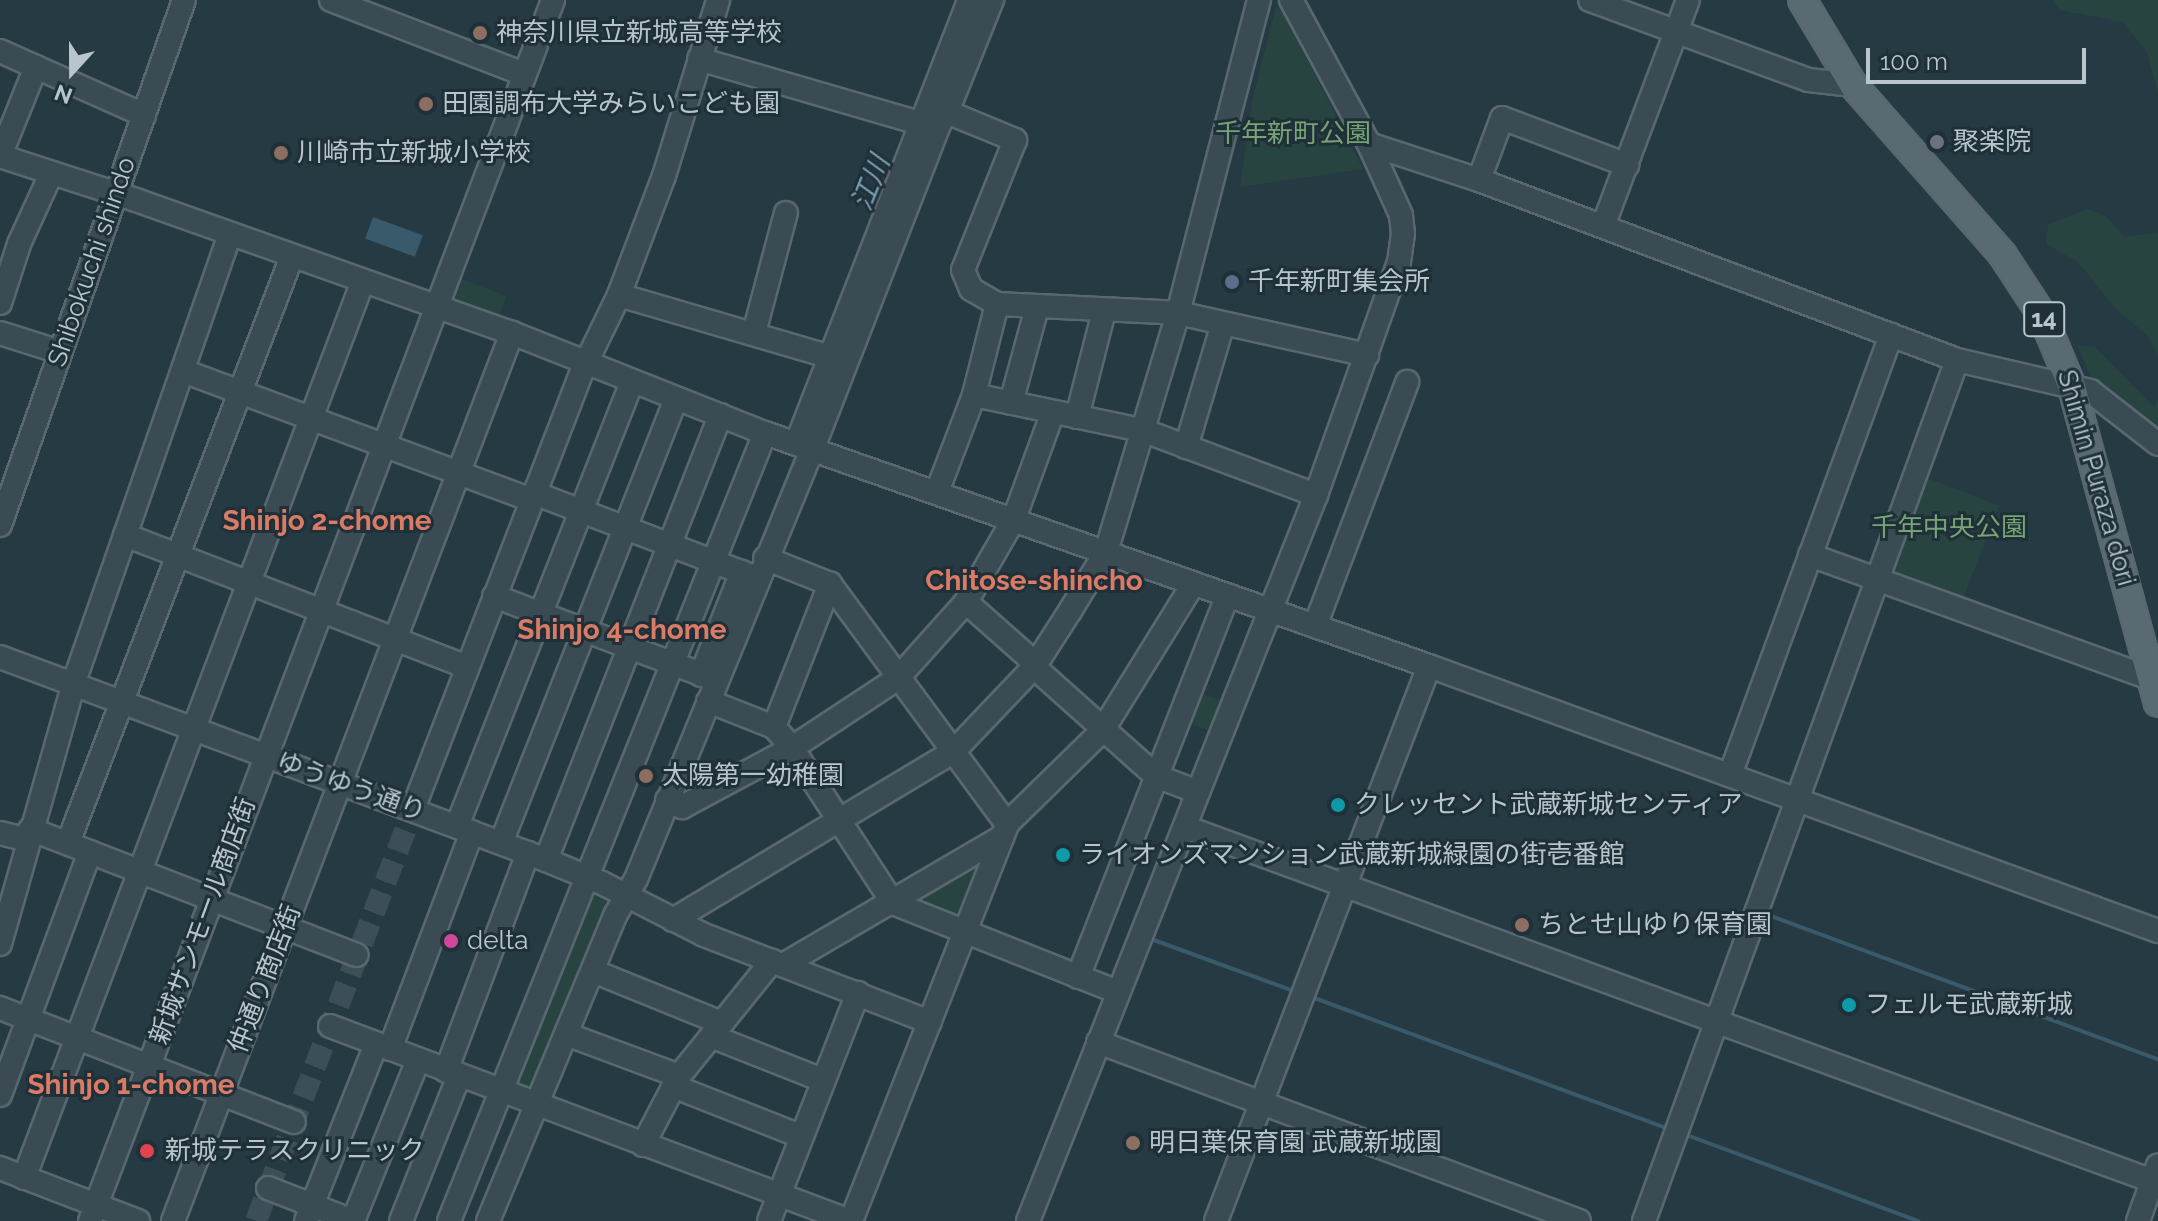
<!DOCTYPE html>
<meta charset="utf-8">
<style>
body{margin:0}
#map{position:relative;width:2158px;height:1221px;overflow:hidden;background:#263a43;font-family:Raleway,"Noto Sans JP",sans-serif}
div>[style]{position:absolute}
.green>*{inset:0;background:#284440;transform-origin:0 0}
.water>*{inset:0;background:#395a6a;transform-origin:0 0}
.stream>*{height:4px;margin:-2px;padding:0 2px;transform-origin:2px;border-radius:2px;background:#395a6a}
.minor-tunnel>*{height:22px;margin-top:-11px;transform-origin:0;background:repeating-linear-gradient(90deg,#3c4f58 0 22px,transparent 0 33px)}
.roads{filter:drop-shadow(2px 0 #596870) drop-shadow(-2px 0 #596870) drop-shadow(0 2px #596870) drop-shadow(0 -2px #596870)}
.minor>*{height:22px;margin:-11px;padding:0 11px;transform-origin:11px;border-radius:11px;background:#3b4b53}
.major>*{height:26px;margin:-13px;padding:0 13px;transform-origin:13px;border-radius:13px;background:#596a73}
.dots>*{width:22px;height:22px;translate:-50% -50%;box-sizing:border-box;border:4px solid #1f3038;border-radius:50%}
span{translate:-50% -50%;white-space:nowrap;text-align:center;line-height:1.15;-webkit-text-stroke:6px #1f3038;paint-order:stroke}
.shield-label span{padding:2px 6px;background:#1f3038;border:2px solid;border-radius:6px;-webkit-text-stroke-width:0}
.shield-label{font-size:24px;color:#b8c5cc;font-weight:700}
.poi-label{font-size:26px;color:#b8c5cc}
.left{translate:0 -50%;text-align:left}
.park-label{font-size:26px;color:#77a375}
.street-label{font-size:26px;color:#b8c5cc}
.water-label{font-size:28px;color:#779eb0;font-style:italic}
.neighbourhood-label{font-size:28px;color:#d97b66;font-weight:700}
.north{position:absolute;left:32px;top:32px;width:80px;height:80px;-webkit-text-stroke:6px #1f3038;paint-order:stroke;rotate:201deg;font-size:22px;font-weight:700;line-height:32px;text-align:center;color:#b8c5cc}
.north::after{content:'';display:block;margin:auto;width:28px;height:36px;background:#b8c5cc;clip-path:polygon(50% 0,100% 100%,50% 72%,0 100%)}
.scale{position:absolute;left:1866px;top:48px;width:220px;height:36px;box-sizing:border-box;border:4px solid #b8c5cc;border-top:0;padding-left:10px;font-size:24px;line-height:28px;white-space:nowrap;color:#b8c5cc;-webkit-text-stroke:6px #1f3038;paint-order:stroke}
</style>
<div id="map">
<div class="green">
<div style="clip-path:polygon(2052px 0,2158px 0,2158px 93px,2147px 52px,2123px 22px,2060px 10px)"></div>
<div style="clip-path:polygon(1276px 7px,1280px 7px,1363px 169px,1240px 187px,1252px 102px)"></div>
<div style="clip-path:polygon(2087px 209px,2106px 216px,2124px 237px,2158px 233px,2158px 357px,2149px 337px,2115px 308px,2078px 262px,2046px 244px,2048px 225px)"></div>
<div style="left:459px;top:278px;width:51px;height:27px;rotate:21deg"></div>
<div style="clip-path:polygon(2077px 345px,2096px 348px,2154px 407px,2158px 401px,2158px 439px,2095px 386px)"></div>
<div style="left:1927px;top:478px;width:77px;height:103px;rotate:21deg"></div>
<div style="left:1197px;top:691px;width:34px;height:32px;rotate:23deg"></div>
<div style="clip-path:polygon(984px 852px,962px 922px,908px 898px)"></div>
<div style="left:588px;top:888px;width:24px;height:215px;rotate:22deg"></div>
</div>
<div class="water">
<div style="left:373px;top:217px;width:53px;height:23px;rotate:20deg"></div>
</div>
<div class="stream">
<div style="left:752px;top:566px;width:118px;rotate:-68deg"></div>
<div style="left:1768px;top:915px;width:416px;rotate:20.3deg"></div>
<div style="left:1151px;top:939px;width:155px;rotate:20deg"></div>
<div style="left:1309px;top:996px;width:384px;rotate:20.3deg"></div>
<div style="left:1684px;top:1134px;width:250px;rotate:20.4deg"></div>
</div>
<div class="minor-tunnel">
<div style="left:256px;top:1221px;width:441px;rotate:-69.1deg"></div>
</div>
<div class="roads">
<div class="minor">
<div style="left:331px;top:0;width:207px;rotate:21deg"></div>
<div style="left:1590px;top:0;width:233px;rotate:20.1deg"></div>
<div style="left:1809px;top:80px;width:44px;rotate:6.5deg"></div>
<div style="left:0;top:51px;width:158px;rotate:24deg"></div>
<div style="left:699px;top:59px;width:229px;rotate:16.2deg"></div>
<div style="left:947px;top:112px;width:74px;rotate:22.4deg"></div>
<div style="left:1015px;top:140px;width:140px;rotate:111.8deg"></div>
<div style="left:963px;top:270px;width:21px;rotate:67deg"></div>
<div style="left:971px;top:289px;width:30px;rotate:30deg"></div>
<div style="left:997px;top:304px;width:181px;rotate:2.8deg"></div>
<div style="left:1178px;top:313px;width:194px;rotate:12.5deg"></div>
<div style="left:1369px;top:144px;width:116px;rotate:18.1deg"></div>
<div style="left:1479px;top:180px;width:511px;rotate:20.63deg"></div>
<div style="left:1957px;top:360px;width:137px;rotate:13.1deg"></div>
<div style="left:2090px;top:391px;width:86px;rotate:37.9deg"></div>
<div style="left:0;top:156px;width:143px;rotate:17.9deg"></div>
<div style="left:136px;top:200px;width:399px;rotate:19.5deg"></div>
<div style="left:512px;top:333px;width:272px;rotate:21.6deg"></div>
<div style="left:765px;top:433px;width:704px;rotate:19.34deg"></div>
<div style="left:1429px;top:666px;width:776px;rotate:19.98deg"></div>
<div style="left:0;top:156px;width:96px;rotate:-68deg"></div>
<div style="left:1479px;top:180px;width:66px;rotate:-69.6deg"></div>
<div style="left:1502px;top:118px;width:134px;rotate:20.6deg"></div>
<div style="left:1603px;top:226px;width:241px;rotate:-69.4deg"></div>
<div style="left:619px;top:295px;width:218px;rotate:16.3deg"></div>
<div style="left:0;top:303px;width:62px;rotate:-72.1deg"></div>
<div style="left:19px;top:244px;width:77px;rotate:-65.4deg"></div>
<div style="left:0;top:333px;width:63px;rotate:17.6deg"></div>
<div style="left:754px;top:333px;width:124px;rotate:-75.1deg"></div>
<div style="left:183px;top:371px;width:372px;rotate:20.3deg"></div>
<div style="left:974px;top:395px;width:172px;rotate:11.8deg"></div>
<div style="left:1142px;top:430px;width:186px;rotate:20.5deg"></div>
<div style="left:1011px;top:403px;width:99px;rotate:-74.8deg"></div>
<div style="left:1077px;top:417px;width:109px;rotate:-75.7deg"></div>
<div style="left:797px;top:442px;width:474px;rotate:-68.7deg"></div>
<div style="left:1186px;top:447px;width:128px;rotate:-73.3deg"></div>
<div style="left:937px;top:492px;width:104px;rotate:-69.1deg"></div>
<div style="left:974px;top:395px;width:94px;rotate:-75.8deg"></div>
<div style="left:534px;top:493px;width:239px;rotate:20.9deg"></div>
<div style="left:0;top:525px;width:556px;rotate:-70.69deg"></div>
<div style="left:125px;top:535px;width:367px;rotate:21.1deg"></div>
<div style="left:1810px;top:555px;width:364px;rotate:19.9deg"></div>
<div style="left:765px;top:558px;width:70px;rotate:21.8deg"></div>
<div style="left:830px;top:584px;width:298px;rotate:53.6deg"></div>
<div style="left:494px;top:596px;width:237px;rotate:20.7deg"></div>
<div style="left:966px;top:602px;width:94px;rotate:41.5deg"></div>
<div style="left:1315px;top:626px;width:261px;rotate:-69.3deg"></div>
<div style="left:0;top:657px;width:583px;rotate:20.39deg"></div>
<div style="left:546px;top:860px;width:61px;rotate:22.3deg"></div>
<div style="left:602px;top:883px;width:114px;rotate:27deg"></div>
<div style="left:704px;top:935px;width:242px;rotate:21.1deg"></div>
<div style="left:1034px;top:667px;width:164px;rotate:41.8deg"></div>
<div style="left:1156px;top:776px;width:45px;rotate:20.9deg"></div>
<div style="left:701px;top:675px;width:111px;rotate:-68.3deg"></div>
<div style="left:708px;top:701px;width:71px;rotate:21.5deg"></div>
<div style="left:774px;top:727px;width:28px;rotate:49deg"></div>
<div style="left:792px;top:748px;width:185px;rotate:56.9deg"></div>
<div style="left:893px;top:903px;width:242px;rotate:21.6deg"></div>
<div style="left:774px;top:727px;width:154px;rotate:-68.6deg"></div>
<div style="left:1730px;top:775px;width:469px;rotate:-69.9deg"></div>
<div style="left:667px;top:800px;width:17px;rotate:25deg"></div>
<div style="left:682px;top:807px;width:125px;rotate:-28.2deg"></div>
<div style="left:792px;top:748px;width:127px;rotate:-33.4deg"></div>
<div style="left:898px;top:678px;width:102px;rotate:-48.2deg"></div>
<div style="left:966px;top:602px;width:96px;rotate:-60deg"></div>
<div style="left:1014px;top:519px;width:114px;rotate:-70deg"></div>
<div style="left:413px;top:809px;width:469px;rotate:-68.9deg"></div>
<div style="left:582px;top:371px;width:85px;rotate:-64deg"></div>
<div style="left:619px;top:295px;width:127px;rotate:-69.3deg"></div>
<div style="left:664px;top:176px;width:184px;rotate:-72.9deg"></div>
<div style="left:457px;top:826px;width:478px;rotate:-68.5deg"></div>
<div style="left:1185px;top:827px;width:1036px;rotate:20.1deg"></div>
<div style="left:30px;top:829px;width:350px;rotate:21.1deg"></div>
<div style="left:0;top:833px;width:29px;rotate:14deg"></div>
<div style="left:68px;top:843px;width:628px;rotate:-69.11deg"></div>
<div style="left:501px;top:843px;width:477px;rotate:-68.5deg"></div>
<div style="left:546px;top:860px;width:478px;rotate:-68.6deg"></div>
<div style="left:673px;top:920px;width:327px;rotate:-31deg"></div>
<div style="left:953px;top:752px;width:117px;rotate:-46.4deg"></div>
<div style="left:1034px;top:667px;width:67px;rotate:-57.3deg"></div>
<div style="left:1070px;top:611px;width:69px;rotate:-58.6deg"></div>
<div style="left:1106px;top:552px;width:250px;rotate:-73.2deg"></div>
<div style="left:1178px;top:313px;width:323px;rotate:-75.5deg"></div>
<div style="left:0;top:944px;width:272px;rotate:-74.2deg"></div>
<div style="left:74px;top:682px;width:473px;rotate:-70.8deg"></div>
<div style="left:783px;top:965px;width:254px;rotate:-30.3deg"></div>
<div style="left:593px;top:971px;width:139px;rotate:22deg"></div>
<div style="left:1078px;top:977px;width:409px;rotate:-68.6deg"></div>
<div style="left:0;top:1008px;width:315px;rotate:21.2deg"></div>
<div style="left:330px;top:1026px;width:555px;rotate:20.56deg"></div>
<div style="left:566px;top:1034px;width:121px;rotate:20.4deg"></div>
<div style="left:711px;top:1036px;width:119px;rotate:21.6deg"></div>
<div style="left:1098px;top:1042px;width:513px;rotate:20.41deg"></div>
<div style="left:390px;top:1049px;width:232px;rotate:-69.3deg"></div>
<div style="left:446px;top:1071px;width:233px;rotate:-69.4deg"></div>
<div style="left:673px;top:1086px;width:136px;rotate:21.5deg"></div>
<div style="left:0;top:1095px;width:259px;rotate:-69.7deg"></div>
<div style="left:643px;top:1145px;width:78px;rotate:-62.4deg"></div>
<div style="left:679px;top:1076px;width:148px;rotate:-51deg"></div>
<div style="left:0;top:1168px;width:148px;rotate:21deg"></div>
<div style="left:24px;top:1178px;width:959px;rotate:-69.3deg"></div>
<div style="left:268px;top:1188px;width:90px;rotate:21.4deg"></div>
<div style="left:90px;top:1221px;width:1306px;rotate:-69.23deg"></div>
<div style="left:173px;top:1221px;width:951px;rotate:-69.11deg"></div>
<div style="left:306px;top:1221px;width:190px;rotate:-68.4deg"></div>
<div style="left:353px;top:1221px;width:174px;rotate:-68deg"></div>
<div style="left:401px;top:1221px;width:156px;rotate:-68.2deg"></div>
<div style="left:449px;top:1221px;width:849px;rotate:-68.15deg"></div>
<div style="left:488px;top:1221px;width:333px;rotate:-67.4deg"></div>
<div style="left:616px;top:914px;width:40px;rotate:-60.3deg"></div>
<div style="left:636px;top:879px;width:466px;rotate:-67.7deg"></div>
<div style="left:813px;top:448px;width:348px;rotate:-68.7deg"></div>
<div style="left:939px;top:124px;width:14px;rotate:-56deg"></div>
<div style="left:947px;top:112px;width:121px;rotate:-68.1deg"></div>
<div style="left:769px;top:1221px;width:245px;rotate:-68.7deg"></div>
<div style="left:851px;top:1221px;width:427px;rotate:-68.5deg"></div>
<div style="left:1007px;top:824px;width:133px;rotate:-44.4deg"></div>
<div style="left:1102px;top:731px;width:173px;rotate:-58.2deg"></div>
<div style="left:1028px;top:1221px;width:781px;rotate:-68.36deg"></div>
<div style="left:1316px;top:495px;width:247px;rotate:-70.4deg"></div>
<div style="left:1399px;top:262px;width:28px;rotate:-82deg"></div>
<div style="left:1403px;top:234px;width:19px;rotate:-96deg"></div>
<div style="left:1401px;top:215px;width:78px;rotate:-114.3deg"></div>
<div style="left:1369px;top:144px;width:164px;rotate:-118.4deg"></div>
<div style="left:1216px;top:1221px;width:594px;rotate:-69deg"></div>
<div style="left:1644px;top:1221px;width:916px;rotate:-70.02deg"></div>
<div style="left:2138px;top:1221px;width:59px;rotate:-70.3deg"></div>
</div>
<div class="major">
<div style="left:1802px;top:0;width:99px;rotate:59deg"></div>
<div style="left:1853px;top:85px;width:225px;rotate:48.6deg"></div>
<div style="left:2002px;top:254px;width:73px;rotate:56.7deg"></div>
<div style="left:2042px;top:315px;width:78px;rotate:67.4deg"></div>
<div style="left:2072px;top:387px;width:327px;rotate:74.8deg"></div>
</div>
</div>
<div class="dots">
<div style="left:480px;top:33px;background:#8d6e63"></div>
<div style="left:426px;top:104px;background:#8d6e63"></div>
<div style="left:1937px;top:142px;background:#6b7280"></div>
<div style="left:281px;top:153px;background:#8d6e63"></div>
<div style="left:1232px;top:282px;background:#5c6f8a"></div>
<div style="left:646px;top:776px;background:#8d6e63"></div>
<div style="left:1338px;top:805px;background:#0f9aa8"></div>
<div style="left:1063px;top:855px;background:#0f9aa8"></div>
<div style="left:1522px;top:925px;background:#8d6e63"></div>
<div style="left:451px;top:941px;background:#d1479c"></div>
<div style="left:1849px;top:1005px;background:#0f9aa8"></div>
<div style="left:1133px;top:1143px;background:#8d6e63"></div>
<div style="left:147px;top:1151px;background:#e0444e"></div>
</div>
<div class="shield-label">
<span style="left:2044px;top:319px">14</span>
</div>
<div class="poi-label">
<span class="left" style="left:496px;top:33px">神奈川県立新城高等学校</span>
<span class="left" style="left:442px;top:104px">田園調布大学みらいこども園</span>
<span class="left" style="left:1953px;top:142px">聚楽院</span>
<span class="left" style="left:297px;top:153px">川崎市立新城小学校</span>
<span class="left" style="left:1248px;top:282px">千年新町集会所</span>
<span class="left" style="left:662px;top:776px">太陽第一幼稚園</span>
<span class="left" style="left:1354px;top:805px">クレッセント武蔵新城センティア</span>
<span class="left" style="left:1079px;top:855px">ライオンズマンション武蔵新城緑園の街壱番館</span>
<span class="left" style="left:1538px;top:925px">ちとせ山ゆり保育園</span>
<span class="left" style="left:467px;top:941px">delta</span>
<span class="left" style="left:1865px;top:1005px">フェルモ武蔵新城</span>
<span class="left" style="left:1149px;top:1143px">明日葉保育園 武蔵新城園</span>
<span class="left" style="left:165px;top:1151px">新城テラスクリニック</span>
</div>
<div class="park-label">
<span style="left:1293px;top:134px">千年新町公園</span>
<span style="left:1949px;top:528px">千年中央公園</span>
</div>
<div class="street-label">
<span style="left:92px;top:262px;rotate:-71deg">Shibokuchi shindo</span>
<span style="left:2096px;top:478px;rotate:74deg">Shimin Puraza dori</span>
<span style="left:351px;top:787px;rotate:20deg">ゆうゆう通り</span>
<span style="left:203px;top:921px;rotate:-70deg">新城サンモール商店街</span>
<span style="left:265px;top:979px;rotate:-69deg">仲通り商店街</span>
</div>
<div class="water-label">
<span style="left:871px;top:183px;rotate:-68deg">江川</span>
</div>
<div class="neighbourhood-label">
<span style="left:327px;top:521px">Shinjo 2-chome</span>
<span style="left:1034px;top:581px">Chitose-shincho</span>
<span style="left:622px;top:630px">Shinjo 4-chome</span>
<span style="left:131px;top:1085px">Shinjo 1-chome</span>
</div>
<div class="north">N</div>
<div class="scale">100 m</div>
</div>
